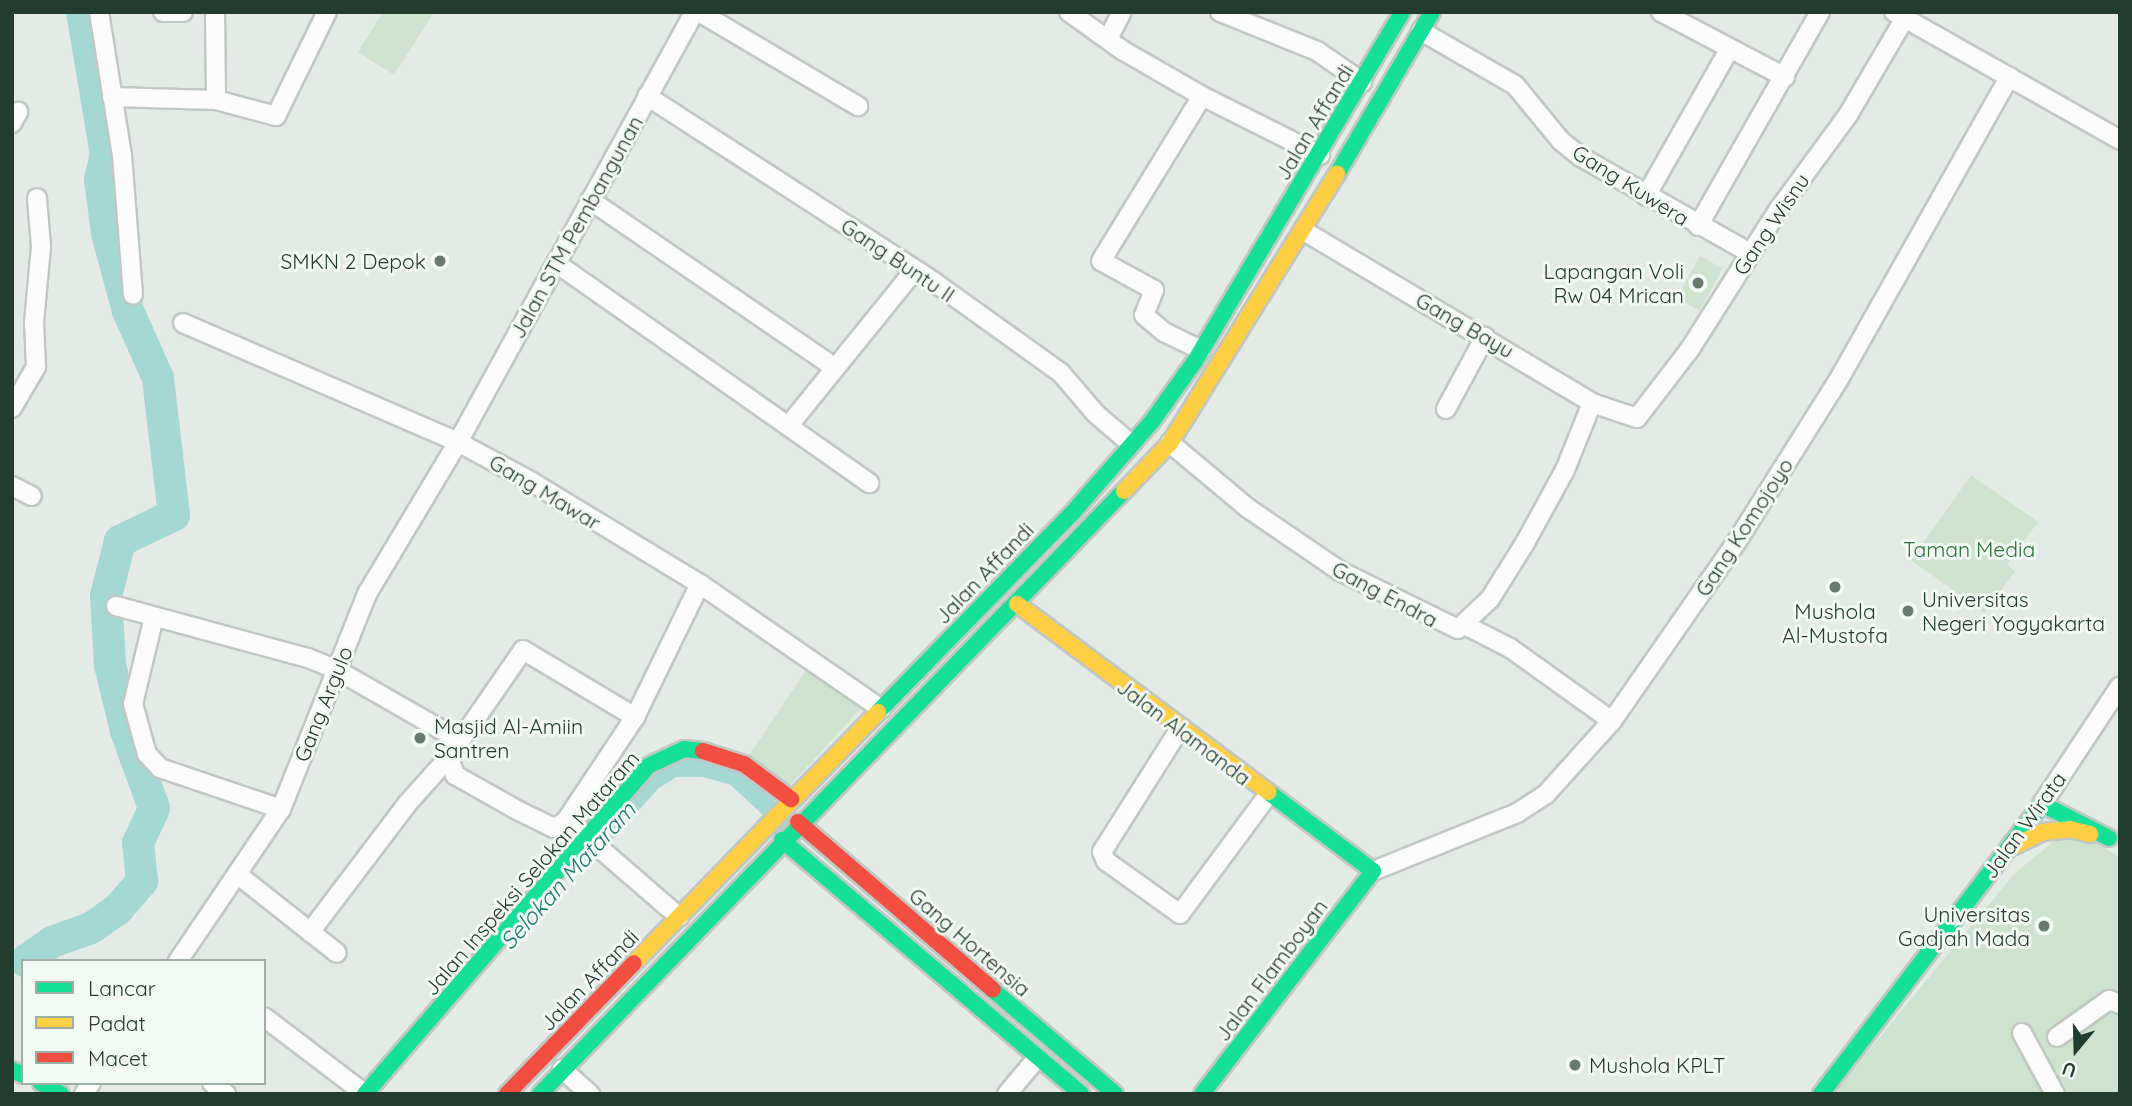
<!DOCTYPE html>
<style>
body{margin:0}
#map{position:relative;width:2132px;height:1106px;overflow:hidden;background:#e4eae6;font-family:Quicksand,sans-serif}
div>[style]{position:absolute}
.green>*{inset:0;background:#cde3ce;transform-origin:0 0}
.canal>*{height:18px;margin:-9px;padding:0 9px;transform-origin:9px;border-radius:9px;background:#a5d8d2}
.river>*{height:32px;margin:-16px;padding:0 16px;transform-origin:16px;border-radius:16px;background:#a5d8d2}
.roads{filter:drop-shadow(2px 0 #c1c7c3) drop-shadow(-2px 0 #c1c7c3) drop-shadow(0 2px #c1c7c3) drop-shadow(0 -2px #c1c7c3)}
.street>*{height:18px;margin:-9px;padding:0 9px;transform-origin:9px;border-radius:9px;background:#fbfcfb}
.fast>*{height:16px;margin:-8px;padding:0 8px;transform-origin:8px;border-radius:8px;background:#16e098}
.slow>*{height:16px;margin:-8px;padding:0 8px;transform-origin:8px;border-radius:8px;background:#ffcf43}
.jam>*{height:16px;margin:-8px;padding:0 8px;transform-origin:8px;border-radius:8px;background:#f24e42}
.dots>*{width:19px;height:19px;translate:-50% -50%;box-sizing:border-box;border:4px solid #f3f9f4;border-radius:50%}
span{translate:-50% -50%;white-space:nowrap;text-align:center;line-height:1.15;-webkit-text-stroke:6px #f3f9f4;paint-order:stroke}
.street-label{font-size:21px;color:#223d2f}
.poi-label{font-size:21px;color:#223d2f}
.right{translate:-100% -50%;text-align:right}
.left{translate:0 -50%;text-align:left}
.park-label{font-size:21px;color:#2c7436}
.water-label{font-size:23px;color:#1c7970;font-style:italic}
.frame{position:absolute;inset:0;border:14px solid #223d2f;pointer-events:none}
.legend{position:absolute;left:21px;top:959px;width:245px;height:126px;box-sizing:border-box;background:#f3f9f4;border:2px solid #9faea5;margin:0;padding:9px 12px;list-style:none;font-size:21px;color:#223d2f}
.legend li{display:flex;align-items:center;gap:14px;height:35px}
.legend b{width:35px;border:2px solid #9faea5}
.north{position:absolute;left:2041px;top:1015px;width:70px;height:70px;-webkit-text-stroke:5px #f3f9f4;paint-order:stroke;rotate:199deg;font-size:19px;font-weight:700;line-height:28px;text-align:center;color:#223d2f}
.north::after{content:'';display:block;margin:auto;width:24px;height:32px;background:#223d2f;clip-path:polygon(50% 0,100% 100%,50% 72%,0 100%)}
</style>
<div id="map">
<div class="green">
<div style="clip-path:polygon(383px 12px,434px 12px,394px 75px,358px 52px)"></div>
<div style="left:1700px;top:256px;width:26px;height:48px;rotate:29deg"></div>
<div style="clip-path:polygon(1971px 475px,2038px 522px,2007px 565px,2015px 571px,1985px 613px,1911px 560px)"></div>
<div style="clip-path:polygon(810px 664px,866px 703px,777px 799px,742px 766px)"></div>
<div style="clip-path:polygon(2060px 836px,2099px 844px,2120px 858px,2120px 1094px,1833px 1094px,2014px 874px)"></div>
</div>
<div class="canal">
<div style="left:601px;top:838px;width:77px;rotate:-47.6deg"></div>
<div style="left:653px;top:781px;width:25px;rotate:-32deg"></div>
<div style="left:674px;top:768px;width:30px"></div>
<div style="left:704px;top:768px;width:31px;rotate:15deg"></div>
<div style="left:734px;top:776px;width:71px;rotate:42.7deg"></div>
</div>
<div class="river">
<div style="left:25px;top:961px;width:33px;rotate:-35deg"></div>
<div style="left:52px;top:942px;width:41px;rotate:-19.7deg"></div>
<div style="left:91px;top:928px;width:33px;rotate:-35deg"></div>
<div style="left:118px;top:909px;width:37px;rotate:-49deg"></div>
<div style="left:142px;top:881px;width:38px;rotate:-96deg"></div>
<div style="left:138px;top:843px;width:38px;rotate:-65deg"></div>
<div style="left:154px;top:808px;width:82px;rotate:-110deg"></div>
<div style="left:126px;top:731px;width:68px;rotate:-103.6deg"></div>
<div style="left:110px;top:665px;width:69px;rotate:-93.3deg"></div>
<div style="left:106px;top:596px;width:57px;rotate:-75.7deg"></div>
<div style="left:120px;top:541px;width:60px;rotate:-25.7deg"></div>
<div style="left:174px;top:515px;width:138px;rotate:-96.7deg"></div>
<div style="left:158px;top:378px;width:73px;rotate:-114.1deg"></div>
<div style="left:128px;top:311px;width:81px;rotate:-105.1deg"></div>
<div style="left:107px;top:233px;width:54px;rotate:-97.4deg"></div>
<div style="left:100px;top:179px;width:25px;rotate:-76deg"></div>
<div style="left:106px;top:155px;width:145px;rotate:-99.5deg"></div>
</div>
<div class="roads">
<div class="street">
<div style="left:99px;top:12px;width:145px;rotate:80.9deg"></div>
<div style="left:122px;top:155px;width:140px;rotate:85.5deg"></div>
<div style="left:163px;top:12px;width:20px"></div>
<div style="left:215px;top:12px;width:88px;rotate:89.3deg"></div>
<div style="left:699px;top:12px;width:185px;rotate:30.6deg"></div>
<div style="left:1069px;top:12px;width:65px;rotate:35.6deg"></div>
<div style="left:1122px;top:50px;width:92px;rotate:29.9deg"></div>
<div style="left:1202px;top:96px;width:132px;rotate:26.6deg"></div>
<div style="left:1220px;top:12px;width:105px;rotate:21.9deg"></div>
<div style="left:1317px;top:51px;width:55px;rotate:34.6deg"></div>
<div style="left:1661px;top:12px;width:140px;rotate:27.7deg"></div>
<div style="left:1894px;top:12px;width:260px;rotate:29.5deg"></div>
<div style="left:1421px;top:31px;width:108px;rotate:29.9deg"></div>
<div style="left:1515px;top:85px;width:72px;rotate:50.6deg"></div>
<div style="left:1561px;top:141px;width:26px;rotate:39deg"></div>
<div style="left:1581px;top:157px;width:194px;rotate:29.6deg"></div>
<div style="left:1108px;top:39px;width:30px;rotate:-63deg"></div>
<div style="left:647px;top:96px;width:342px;rotate:32.9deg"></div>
<div style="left:934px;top:282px;width:156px;rotate:35.6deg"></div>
<div style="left:1061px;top:373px;width:54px;rotate:49.5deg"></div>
<div style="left:1096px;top:414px;width:46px;rotate:40.6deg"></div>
<div style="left:112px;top:97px;width:104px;rotate:1.7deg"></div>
<div style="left:216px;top:100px;width:62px;rotate:14.9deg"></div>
<div style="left:276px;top:116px;width:116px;rotate:-63.9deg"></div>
<div style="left:12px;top:123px;width:13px;rotate:-61deg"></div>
<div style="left:1646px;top:196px;width:168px;rotate:-60.4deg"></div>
<div style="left:590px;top:200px;width:297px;rotate:34.4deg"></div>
<div style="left:1698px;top:226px;width:246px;rotate:-60.3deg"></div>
<div style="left:1304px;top:231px;width:335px;rotate:30.8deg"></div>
<div style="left:1592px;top:403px;width:47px;rotate:18.4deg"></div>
<div style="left:1637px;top:418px;width:87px;rotate:-52.5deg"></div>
<div style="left:1690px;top:349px;width:166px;rotate:-57.6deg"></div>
<div style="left:1779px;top:209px;width:117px;rotate:-53.7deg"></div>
<div style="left:1848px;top:115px;width:113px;rotate:-59.6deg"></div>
<div style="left:556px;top:263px;width:383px;rotate:35.1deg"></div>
<div style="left:183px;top:323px;width:300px;rotate:23.4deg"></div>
<div style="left:458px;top:442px;width:84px;rotate:28.4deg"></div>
<div style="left:532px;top:482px;width:197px;rotate:31.3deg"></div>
<div style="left:700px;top:584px;width:220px;rotate:34.6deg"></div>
<div style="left:1201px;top:350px;width:41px;rotate:-154.1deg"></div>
<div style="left:1164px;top:332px;width:26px;rotate:-140deg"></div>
<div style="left:1144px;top:315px;width:27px;rotate:-68deg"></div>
<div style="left:1154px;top:290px;width:60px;rotate:-151.3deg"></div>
<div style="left:1101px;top:261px;width:193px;rotate:-58.5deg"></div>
<div style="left:12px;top:408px;width:48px;rotate:-59.7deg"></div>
<div style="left:36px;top:367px;width:45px;rotate:-92.5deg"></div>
<div style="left:34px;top:322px;width:76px;rotate:-84.7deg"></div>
<div style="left:41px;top:246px;width:48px;rotate:-94.8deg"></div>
<div style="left:1446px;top:409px;width:82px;rotate:-61.6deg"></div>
<div style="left:790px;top:424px;width:197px;rotate:-51deg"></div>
<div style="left:1170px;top:443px;width:103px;rotate:39.9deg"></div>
<div style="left:1249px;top:509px;width:110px;rotate:34.3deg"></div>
<div style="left:1340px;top:571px;width:131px;rotate:26.2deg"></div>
<div style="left:1458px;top:629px;width:44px;rotate:-43.2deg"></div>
<div style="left:1490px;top:599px;width:66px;rotate:-58deg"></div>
<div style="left:1525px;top:543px;width:83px;rotate:-61.3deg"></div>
<div style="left:1565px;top:470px;width:72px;rotate:-68.1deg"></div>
<div style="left:12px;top:486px;width:22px;rotate:27deg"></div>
<div style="left:116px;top:606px;width:199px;rotate:15.2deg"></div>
<div style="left:308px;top:658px;width:31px;rotate:22deg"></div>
<div style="left:337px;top:670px;width:143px;rotate:29.8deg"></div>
<div style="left:154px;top:617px;width:89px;rotate:103.6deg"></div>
<div style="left:133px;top:704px;width:52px;rotate:74.4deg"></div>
<div style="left:147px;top:754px;width:19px;rotate:47deg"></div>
<div style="left:160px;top:768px;width:128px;rotate:18.7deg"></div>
<div style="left:1465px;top:625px;width:51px;rotate:27.1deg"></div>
<div style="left:1510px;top:648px;width:125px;rotate:35.6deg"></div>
<div style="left:1179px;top:730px;width:144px;rotate:122.3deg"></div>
<div style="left:1102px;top:852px;width:10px;rotate:66deg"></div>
<div style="left:1106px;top:861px;width:91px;rotate:35.6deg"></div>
<div style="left:1180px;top:914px;width:148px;rotate:-53.5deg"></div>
<div style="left:449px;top:757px;width:19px;rotate:72deg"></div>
<div style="left:455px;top:775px;width:73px;rotate:29.4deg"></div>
<div style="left:519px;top:811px;width:39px;rotate:26deg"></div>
<div style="left:554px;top:828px;width:13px;rotate:-29deg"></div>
<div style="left:565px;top:822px;width:29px;rotate:31deg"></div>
<div style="left:2042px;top:804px;width:141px;rotate:-56.5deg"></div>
<div style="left:565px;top:822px;width:126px;rotate:-56.3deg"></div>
<div style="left:635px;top:717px;width:148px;rotate:-64deg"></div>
<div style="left:589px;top:839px;width:119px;rotate:40.9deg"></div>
<div style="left:1373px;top:871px;width:155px;rotate:-21.9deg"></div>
<div style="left:1517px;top:813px;width:35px;rotate:-33deg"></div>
<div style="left:1546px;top:794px;width:98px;rotate:-47.9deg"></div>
<div style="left:1612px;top:721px;width:219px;rotate:-55.2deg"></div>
<div style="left:1737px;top:541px;width:191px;rotate:-57.8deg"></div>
<div style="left:1839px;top:379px;width:347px;rotate:-60.6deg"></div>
<div style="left:237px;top:874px;width:127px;rotate:38.3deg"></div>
<div style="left:310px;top:932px;width:161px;rotate:-52.8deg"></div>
<div style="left:407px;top:804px;width:63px;rotate:-48.2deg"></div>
<div style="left:449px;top:757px;width:130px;rotate:-55.3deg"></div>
<div style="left:523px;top:650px;width:131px;rotate:30.9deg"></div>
<div style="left:178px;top:961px;width:184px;rotate:-55.9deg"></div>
<div style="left:281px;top:809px;width:232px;rotate:-68.2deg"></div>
<div style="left:367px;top:594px;width:177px;rotate:-59.1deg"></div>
<div style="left:458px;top:442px;width:491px;rotate:-61.2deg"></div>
<div style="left:264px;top:1017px;width:127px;rotate:37.3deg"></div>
<div style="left:2022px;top:1033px;width:69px;rotate:61.6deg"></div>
<div style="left:2057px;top:1037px;width:64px;rotate:-35.4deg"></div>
<div style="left:2109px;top:1000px;width:12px;rotate:20deg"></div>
<div style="left:562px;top:1069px;width:38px;rotate:42deg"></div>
<div style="left:212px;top:1083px;width:18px;rotate:38deg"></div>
<div style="left:84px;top:1094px;width:13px;rotate:-58deg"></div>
<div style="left:1007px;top:1094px;width:47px;rotate:-50.2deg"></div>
</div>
<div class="fast">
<div style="left:1337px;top:174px;width:188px;rotate:-59.6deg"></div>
<div style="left:878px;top:712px;width:281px;rotate:-45.7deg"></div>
<div style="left:1074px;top:511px;width:121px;rotate:-49deg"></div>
<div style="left:1153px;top:420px;width:72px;rotate:-54.6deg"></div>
<div style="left:1195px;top:361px;width:406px;rotate:-59.3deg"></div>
<div style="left:782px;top:840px;width:392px;rotate:40.3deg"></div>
<div style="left:993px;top:990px;width:160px;rotate:40.4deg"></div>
<div style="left:12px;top:1070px;width:12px;rotate:24deg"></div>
<div style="left:41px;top:1083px;width:23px;rotate:29deg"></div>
<div style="left:365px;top:1094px;width:433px;rotate:-49.2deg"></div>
<div style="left:648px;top:766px;width:40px;rotate:-25deg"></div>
<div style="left:684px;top:749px;width:19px;rotate:6deg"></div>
<div style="left:540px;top:1094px;width:839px;rotate:-45.92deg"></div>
<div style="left:1202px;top:1094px;width:281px;rotate:-52.5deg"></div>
<div style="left:1373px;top:871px;width:131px;rotate:-143deg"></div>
<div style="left:1821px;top:1094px;width:365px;rotate:-52.7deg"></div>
<div style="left:2042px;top:804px;width:75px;rotate:26.9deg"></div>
</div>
<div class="slow">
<div style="left:1124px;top:491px;width:66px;rotate:-46.2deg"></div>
<div style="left:1170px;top:443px;width:317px;rotate:-58.2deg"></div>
<div style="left:1017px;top:604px;width:314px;rotate:36.8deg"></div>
<div style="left:2014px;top:846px;width:32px;rotate:-26deg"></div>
<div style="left:2043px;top:832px;width:27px;rotate:-6deg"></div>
<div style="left:2070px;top:829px;width:21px;rotate:14deg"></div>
<div style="left:634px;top:963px;width:350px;rotate:-45.8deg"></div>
</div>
<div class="jam">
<div style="left:703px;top:751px;width:43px;rotate:17.6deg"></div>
<div style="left:744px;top:764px;width:59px;rotate:36.7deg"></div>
<div style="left:798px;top:822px;width:257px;rotate:40.7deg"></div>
<div style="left:507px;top:1094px;width:182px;rotate:-45.9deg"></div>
</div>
</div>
<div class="dots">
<div style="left:440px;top:261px;background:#667a6f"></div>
<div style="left:1698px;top:283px;background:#667a6f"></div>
<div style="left:1835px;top:587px;background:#667a6f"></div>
<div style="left:1908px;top:611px;background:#667a6f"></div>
<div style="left:420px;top:738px;background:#667a6f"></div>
<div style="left:2044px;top:926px;background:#667a6f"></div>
<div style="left:1575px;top:1065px;background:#667a6f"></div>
</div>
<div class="street-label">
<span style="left:1314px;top:122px;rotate:-59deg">Jalan Affandi</span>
<span style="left:1631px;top:185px;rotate:32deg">Gang Kuwera</span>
<span style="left:1771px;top:224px;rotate:-56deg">Gang Wisnu</span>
<span style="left:576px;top:227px;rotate:-61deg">Jalan STM Pembangunan</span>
<span style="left:898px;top:260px;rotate:34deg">Gang Buntu II</span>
<span style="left:1465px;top:325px;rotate:30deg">Gang Bayu</span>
<span style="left:545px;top:492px;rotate:31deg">Gang Mawar</span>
<span style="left:1744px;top:527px;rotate:-57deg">Gang Komojoyo</span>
<span style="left:984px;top:573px;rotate:-46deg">Jalan Affandi</span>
<span style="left:1385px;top:594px;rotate:28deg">Gang Endra</span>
<span style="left:323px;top:704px;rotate:-68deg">Gang Argulo</span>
<span style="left:1184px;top:732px;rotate:37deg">Jalan Alamanda</span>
<span style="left:2024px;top:825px;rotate:-54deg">Jalan Wirata</span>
<span style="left:531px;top:873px;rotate:-49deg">Jalan Inspeksi Selokan Mataram</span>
<span style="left:970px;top:942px;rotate:41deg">Gang Hortensia</span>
<span style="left:1271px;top:970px;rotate:-53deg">Jalan Flamboyan</span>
<span style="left:589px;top:980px;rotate:-46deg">Jalan Affandi</span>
</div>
<div class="poi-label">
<span class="right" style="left:426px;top:261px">SMKN 2 Depok</span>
<span class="right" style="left:1684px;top:283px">Lapangan Voli<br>Rw 04 Mrican</span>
<span class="left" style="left:1922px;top:611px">Universitas<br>Negeri Yogyakarta</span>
<span style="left:1835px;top:623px">Mushola<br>Al-Mustofa</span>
<span class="left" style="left:434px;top:738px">Masjid Al-Amiin<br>Santren</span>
<span class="right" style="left:2030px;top:926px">Universitas<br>Gadjah Mada</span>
<span class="left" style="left:1589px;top:1065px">Mushola KPLT</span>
</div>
<div class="park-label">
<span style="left:1969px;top:549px">Taman Media</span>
</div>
<div class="water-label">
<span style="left:568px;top:876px;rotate:-48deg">Selokan Mataram</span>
</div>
<div class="frame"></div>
<ul class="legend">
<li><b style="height:9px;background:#16e098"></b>Lancar</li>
<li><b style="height:9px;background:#ffcf43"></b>Padat</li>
<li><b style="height:9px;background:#f24e42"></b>Macet</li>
</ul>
<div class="north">U</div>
</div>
